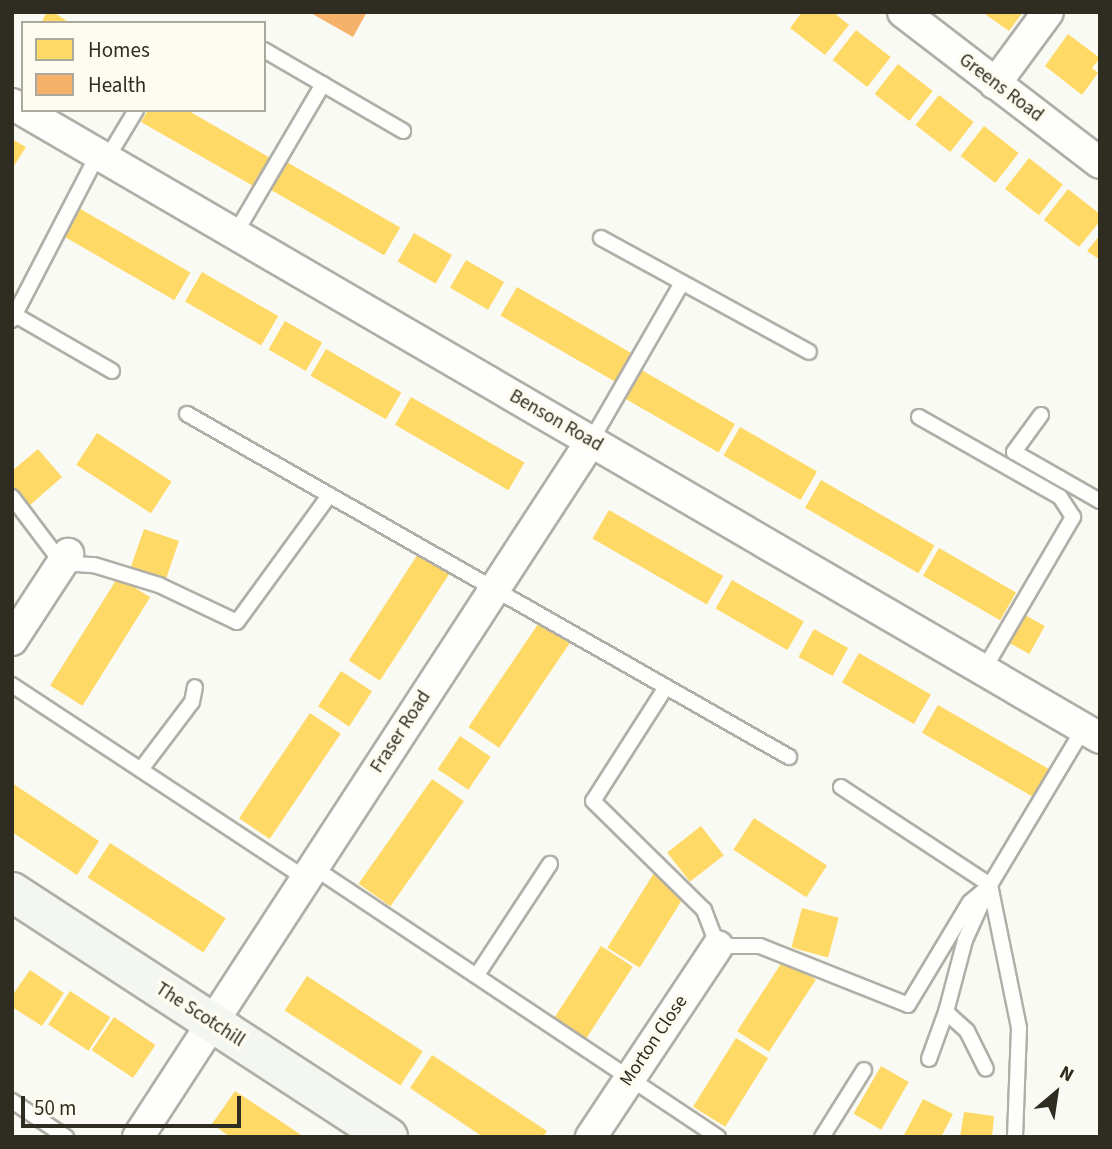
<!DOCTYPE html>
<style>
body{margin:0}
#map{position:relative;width:1112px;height:1149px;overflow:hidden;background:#fafaf4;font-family:"Source Sans 3",sans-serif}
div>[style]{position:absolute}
.homes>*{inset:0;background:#ffd966;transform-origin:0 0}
.health>*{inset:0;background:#f6b26b}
.roads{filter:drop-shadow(2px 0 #b0afa7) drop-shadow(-2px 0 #b0afa7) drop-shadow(0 2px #b0afa7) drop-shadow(0 -2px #b0afa7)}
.lane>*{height:14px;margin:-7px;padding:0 7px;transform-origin:7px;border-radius:7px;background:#fefefd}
.street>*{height:30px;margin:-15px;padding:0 15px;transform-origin:15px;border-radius:15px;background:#fefefd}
.secondary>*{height:38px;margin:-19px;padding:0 19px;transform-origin:19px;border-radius:19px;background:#f4f6f2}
span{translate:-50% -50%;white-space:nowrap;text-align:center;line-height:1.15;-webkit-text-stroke:7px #fefcf0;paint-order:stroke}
.street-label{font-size:19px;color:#2f2d22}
.frame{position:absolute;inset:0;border:14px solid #2f2d22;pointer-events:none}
.legend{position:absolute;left:21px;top:21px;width:245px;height:91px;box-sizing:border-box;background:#fefcf0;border:2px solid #aba99e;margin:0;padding:9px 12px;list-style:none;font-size:21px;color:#2f2d22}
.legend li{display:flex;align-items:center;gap:14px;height:35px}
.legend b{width:35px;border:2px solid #aba99e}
.north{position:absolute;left:1021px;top:1058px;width:70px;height:70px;-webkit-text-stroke:5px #fefcf0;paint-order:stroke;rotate:29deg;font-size:19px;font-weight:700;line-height:28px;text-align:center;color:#2f2d22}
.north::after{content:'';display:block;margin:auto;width:24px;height:32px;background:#2f2d22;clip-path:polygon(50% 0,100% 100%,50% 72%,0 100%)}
.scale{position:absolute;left:21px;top:1096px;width:220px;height:32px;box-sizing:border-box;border:4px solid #2f2d22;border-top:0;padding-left:9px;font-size:21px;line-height:24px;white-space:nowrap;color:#2f2d22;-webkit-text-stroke:5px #fefcf0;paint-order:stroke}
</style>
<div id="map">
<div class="homes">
<div style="clip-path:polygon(47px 12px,53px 12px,70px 23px,41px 23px)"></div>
<div style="clip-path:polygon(802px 12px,833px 12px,849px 25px,825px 55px,790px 28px)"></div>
<div style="clip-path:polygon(982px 12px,1023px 12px,1009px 31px)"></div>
<div style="left:856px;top:30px;width:44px;height:38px;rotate:38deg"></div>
<div style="clip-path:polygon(1068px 34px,1100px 58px,1092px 68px,1098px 73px,1082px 95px,1045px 66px)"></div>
<div style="left:898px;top:64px;width:44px;height:38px;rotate:38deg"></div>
<div style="left:939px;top:95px;width:44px;height:38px;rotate:38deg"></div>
<div style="clip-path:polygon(148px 110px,187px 110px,272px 159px,255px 187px,141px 122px)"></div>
<div style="left:984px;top:126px;width:44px;height:38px;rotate:38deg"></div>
<div style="clip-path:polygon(12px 139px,26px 147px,12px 169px)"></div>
<div style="left:1029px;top:158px;width:43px;height:39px;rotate:38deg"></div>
<div style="left:285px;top:161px;width:133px;height:32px;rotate:30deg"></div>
<div style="clip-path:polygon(1068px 189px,1100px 214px,1100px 221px,1079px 247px,1044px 220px)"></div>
<div style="left:77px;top:207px;width:131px;height:32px;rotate:30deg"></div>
<div style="left:414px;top:233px;width:44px;height:33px;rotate:30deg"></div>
<div style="clip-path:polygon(1100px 235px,1100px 260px,1087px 251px)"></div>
<div style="left:466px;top:260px;width:44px;height:32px;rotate:30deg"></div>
<div style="left:202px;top:272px;width:88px;height:34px;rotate:30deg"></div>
<div style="left:517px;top:287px;width:132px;height:33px;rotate:30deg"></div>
<div style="left:285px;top:321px;width:43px;height:33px;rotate:30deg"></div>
<div style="left:326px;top:349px;width:87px;height:31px;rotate:30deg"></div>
<div style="left:638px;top:368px;width:112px;height:33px;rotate:30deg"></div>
<div style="left:411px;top:397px;width:131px;height:32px;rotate:30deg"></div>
<div style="left:740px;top:427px;width:89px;height:33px;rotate:30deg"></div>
<div style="left:97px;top:433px;width:89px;height:38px;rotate:33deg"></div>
<div style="clip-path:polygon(38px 449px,62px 477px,29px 506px,12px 487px,12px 471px)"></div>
<div style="left:821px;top:480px;width:131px;height:32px;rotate:30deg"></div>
<div style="left:609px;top:510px;width:132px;height:33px;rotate:30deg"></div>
<div style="left:144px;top:529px;width:37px;height:44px;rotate:19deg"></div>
<div style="left:939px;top:548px;width:89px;height:32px;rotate:30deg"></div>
<div style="left:418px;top:554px;width:37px;height:127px;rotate:33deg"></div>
<div style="left:118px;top:577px;width:38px;height:128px;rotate:32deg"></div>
<div style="left:732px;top:580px;width:83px;height:33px;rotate:30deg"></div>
<div style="left:1023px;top:614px;width:25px;height:32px;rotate:29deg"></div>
<div style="left:540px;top:621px;width:37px;height:128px;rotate:34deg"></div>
<div style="left:814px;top:629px;width:39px;height:32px;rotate:29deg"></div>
<div style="left:859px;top:653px;width:83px;height:34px;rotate:30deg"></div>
<div style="left:341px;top:671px;width:37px;height:42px;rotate:33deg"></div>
<div style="left:938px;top:705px;width:129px;height:32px;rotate:30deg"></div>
<div style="left:310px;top:713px;width:37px;height:127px;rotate:34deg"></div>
<div style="left:460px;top:736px;width:37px;height:40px;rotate:34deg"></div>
<div style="left:432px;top:779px;width:39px;height:128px;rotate:35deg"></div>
<div style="clip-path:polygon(12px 783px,99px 841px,77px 875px,12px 832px)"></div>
<div style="left:754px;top:818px;width:87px;height:38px;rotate:33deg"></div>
<div style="left:701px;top:826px;width:37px;height:43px;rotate:52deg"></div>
<div style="left:110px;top:843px;width:138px;height:41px;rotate:33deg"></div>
<div style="left:654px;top:873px;width:38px;height:88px;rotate:32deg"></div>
<div style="left:802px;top:908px;width:38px;height:41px;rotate:15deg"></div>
<div style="left:601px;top:946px;width:38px;height:89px;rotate:33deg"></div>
<div style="left:784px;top:959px;width:38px;height:86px;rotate:33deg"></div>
<div style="clip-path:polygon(30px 970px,64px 993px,42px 1026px,12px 1007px,12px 996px)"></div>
<div style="left:307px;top:976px;width:138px;height:41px;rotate:33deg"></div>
<div style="left:70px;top:991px;width:48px;height:40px;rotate:33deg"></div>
<div style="left:114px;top:1017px;width:50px;height:40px;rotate:34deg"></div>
<div style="left:736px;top:1038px;width:38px;height:81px;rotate:32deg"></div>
<div style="clip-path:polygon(432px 1055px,547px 1131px,543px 1137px,483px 1137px,410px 1088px)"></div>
<div style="left:881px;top:1066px;width:32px;height:55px;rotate:30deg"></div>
<div style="clip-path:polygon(235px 1091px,273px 1116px,304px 1137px,229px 1136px,212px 1124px)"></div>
<div style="clip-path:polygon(923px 1099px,953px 1114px,941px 1137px,903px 1137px)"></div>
<div style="clip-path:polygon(964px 1112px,994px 1116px,992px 1137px,960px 1137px)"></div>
</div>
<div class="health">
<div style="clip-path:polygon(309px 12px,367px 12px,353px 37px)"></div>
</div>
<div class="roads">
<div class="lane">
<div style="left:264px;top:50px;width:161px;rotate:30.2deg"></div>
<div style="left:106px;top:160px;width:58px;rotate:-59deg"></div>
<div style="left:235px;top:234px;width:174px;rotate:-59.6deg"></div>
<div style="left:601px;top:238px;width:237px;rotate:28.7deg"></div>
<div style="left:15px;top:315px;width:112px;rotate:30deg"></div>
<div style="left:12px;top:320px;width:187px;rotate:-62.6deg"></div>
<div style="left:187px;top:414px;width:693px;rotate:29.67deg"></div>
<div style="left:1041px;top:415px;width:46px;rotate:126.1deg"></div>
<div style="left:1014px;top:452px;width:99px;rotate:29.7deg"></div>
<div style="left:919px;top:417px;width:162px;rotate:29.6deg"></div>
<div style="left:1060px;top:497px;width:24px;rotate:57deg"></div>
<div style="left:1073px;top:517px;width:178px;rotate:120.3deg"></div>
<div style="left:591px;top:441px;width:182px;rotate:-60.1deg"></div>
<div style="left:12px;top:497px;width:83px;rotate:52.9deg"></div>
<div style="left:62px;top:563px;width:32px;rotate:4deg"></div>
<div style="left:94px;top:565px;width:68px;rotate:17.1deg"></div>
<div style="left:159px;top:585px;width:86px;rotate:25.4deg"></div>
<div style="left:237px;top:622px;width:156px;rotate:-53.9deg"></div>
<div style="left:12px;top:685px;width:351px;rotate:33.4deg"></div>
<div style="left:666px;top:687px;width:135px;rotate:122.6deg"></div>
<div style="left:593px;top:801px;width:156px;rotate:44.5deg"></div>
<div style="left:704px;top:910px;width:39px;rotate:69deg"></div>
<div style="left:718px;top:946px;width:42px"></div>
<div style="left:760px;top:946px;width:159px;rotate:21.7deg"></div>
<div style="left:908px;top:1005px;width:120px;rotate:-59deg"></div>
<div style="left:970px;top:902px;width:26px;rotate:-40deg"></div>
<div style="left:142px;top:768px;width:83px;rotate:-52.9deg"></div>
<div style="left:192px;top:702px;width:15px;rotate:-79deg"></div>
<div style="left:841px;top:787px;width:178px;rotate:33.3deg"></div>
<div style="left:990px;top:885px;width:146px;rotate:78.5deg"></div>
<div style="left:1019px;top:1028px;width:109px;rotate:92.1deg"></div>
<div style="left:313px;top:867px;width:487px;rotate:33.7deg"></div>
<div style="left:477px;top:975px;width:133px;rotate:-56.7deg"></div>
<div style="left:946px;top:1012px;width:74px;rotate:-75.2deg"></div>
<div style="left:965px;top:940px;width:60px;rotate:-65.6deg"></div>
<div style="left:990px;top:885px;width:183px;rotate:-59.1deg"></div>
<div style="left:929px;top:1059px;width:50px;rotate:-70.1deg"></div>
<div style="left:946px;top:1012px;width:28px;rotate:42deg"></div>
<div style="left:967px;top:1031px;width:42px;rotate:63.4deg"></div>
<div style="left:12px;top:1101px;width:65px;rotate:33.7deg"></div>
<div style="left:822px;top:1137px;width:79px;rotate:-57.9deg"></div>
</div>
<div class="street">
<div style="left:903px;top:12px;width:248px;rotate:37.5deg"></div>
<div style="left:995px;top:84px;width:89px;rotate:-53.6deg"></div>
<div style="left:12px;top:104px;width:1259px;rotate:30.23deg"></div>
<div style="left:12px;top:640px;width:103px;rotate:-56.9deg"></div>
<div style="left:138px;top:1137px;width:830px;rotate:-56.94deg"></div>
<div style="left:591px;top:1137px;width:229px;rotate:-56.4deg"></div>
</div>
<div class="secondary">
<div style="left:12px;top:892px;width:449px;rotate:33.1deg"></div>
</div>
</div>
<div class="street-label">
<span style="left:1001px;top:88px;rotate:37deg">Greens Road</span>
<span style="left:556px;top:421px;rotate:30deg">Benson Road</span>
<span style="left:401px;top:732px;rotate:-57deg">Fraser Road</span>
<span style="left:200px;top:1015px;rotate:33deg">The Scotchill</span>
<span style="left:654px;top:1041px;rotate:-56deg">Morton Close</span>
</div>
<div class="frame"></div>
<ul class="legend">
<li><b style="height:19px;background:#ffd966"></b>Homes</li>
<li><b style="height:19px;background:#f6b26b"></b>Health</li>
</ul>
<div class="north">N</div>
<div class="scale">50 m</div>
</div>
